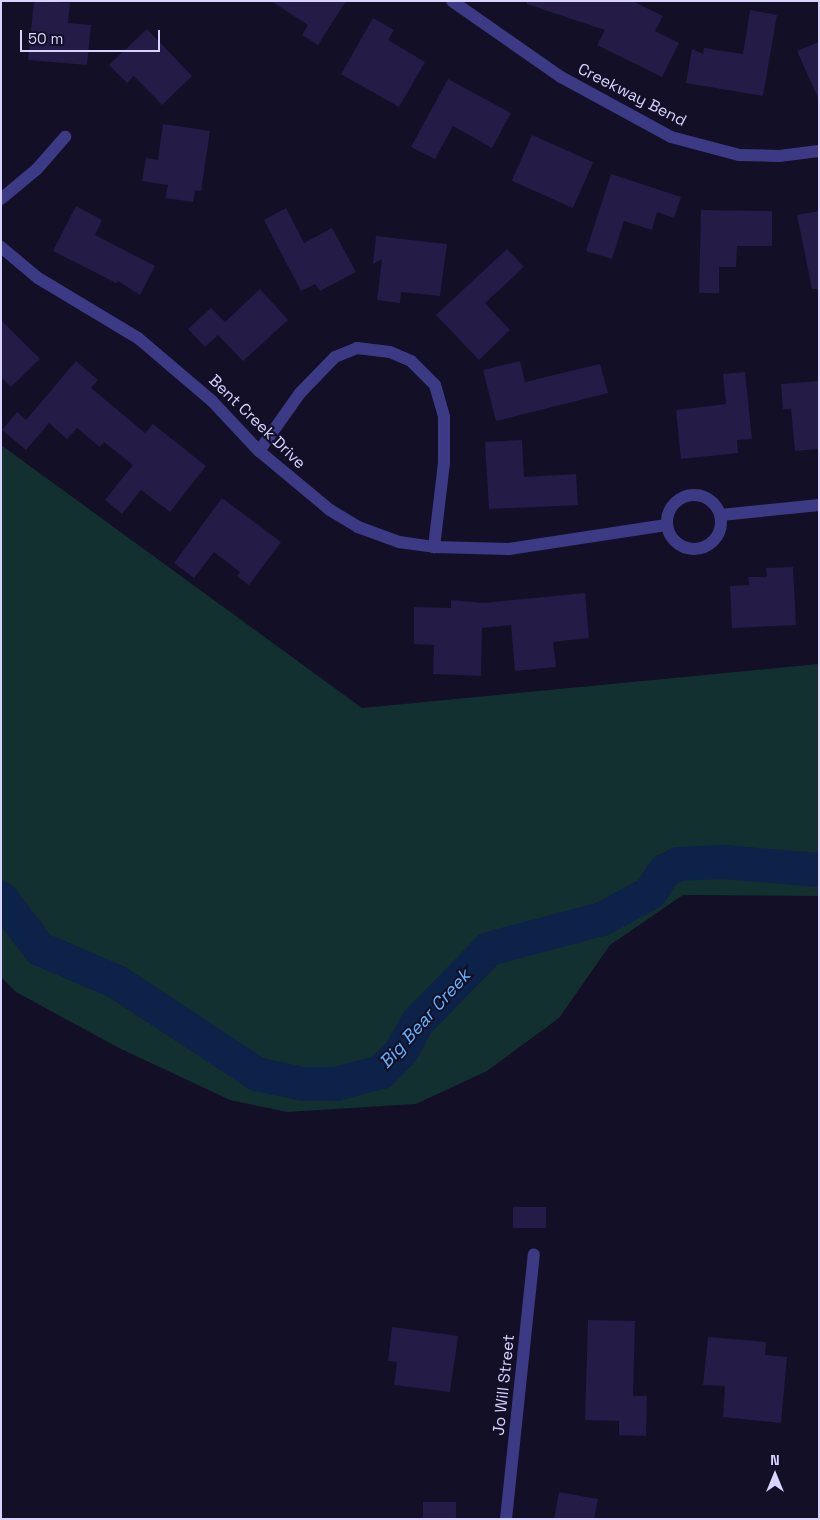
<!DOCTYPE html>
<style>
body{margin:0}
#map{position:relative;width:820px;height:1520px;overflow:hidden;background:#130f26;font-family:"Space Grotesk",sans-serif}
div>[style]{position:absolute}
.green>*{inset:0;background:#12302f}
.river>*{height:34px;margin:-17px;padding:0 17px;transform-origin:17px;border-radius:17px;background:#0c2248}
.building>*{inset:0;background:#241b47;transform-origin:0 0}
.minor>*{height:12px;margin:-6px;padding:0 6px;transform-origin:6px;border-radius:6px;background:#3d3a85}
.minor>.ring{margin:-6px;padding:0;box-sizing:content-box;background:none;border:12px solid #3d3a85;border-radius:50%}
span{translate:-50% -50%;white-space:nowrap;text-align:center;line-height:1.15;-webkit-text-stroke:4px #130f26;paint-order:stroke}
.street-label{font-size:16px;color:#d9d4ff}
.water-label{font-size:18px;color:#62b6ff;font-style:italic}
.frame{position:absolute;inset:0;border:2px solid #d9d4ff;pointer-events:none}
.north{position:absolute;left:750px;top:1450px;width:50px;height:50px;-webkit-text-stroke:4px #130f26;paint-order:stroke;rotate:0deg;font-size:14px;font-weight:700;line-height:20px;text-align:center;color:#d9d4ff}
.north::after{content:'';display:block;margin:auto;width:18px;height:22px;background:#d9d4ff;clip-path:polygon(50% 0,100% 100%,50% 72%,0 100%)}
.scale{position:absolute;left:20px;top:30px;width:140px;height:22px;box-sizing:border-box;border:2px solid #d9d4ff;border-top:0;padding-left:6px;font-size:15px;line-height:18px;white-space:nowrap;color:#d9d4ff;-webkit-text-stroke:4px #130f26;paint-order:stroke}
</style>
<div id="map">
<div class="green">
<div style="clip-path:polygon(1px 445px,362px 708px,819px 664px,819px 896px,683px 895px,610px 945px,559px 1018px,487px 1071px,416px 1104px,287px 1112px,230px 1100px,119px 1048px,16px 992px,1px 977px)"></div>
</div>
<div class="river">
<div style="left:1px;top:898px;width:64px;rotate:52.6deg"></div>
<div style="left:40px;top:949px;width:84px;rotate:23.2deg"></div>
<div style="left:117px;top:982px;width:168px;rotate:33.3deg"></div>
<div style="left:257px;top:1074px;width:47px;rotate:12.3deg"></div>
<div style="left:303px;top:1084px;width:33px"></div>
<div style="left:336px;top:1084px;width:47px;rotate:-14.9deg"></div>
<div style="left:381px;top:1072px;width:28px;rotate:-45deg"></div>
<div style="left:401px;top:1052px;width:33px;rotate:-61deg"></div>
<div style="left:417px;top:1023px;width:103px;rotate:-45.8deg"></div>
<div style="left:489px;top:949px;width:117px;rotate:-14.9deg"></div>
<div style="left:602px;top:919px;width:55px;rotate:-28.4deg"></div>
<div style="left:650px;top:893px;width:27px;rotate:-56deg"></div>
<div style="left:665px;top:871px;width:15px;rotate:-28deg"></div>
<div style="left:678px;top:864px;width:45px;rotate:-2.5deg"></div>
<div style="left:723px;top:862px;width:96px;rotate:4.8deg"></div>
</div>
<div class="building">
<div style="clip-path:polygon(34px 1px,70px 3px,68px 23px,91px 25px,87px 65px,28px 60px)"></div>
<div style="clip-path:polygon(271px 1px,346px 1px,318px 45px,302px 35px,308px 25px)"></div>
<div style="clip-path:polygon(527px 1px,632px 1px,663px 16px,655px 31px,679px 43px,662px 77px,597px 45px,605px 30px,527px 4px)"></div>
<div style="clip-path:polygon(750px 10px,777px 15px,763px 96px,686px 83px,692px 49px,703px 54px,704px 48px,743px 54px)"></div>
<div style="clip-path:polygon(373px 18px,394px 30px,388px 40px,425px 62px,399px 107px,341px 74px)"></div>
<div style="clip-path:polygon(147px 29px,192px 76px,162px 105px,134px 76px,127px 83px,109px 65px)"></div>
<div style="clip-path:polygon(819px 42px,819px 100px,797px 51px)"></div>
<div style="clip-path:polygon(448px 79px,511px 113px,492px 148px,453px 126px,435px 159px,411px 147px)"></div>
<div style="clip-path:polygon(163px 124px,210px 131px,201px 191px,195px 190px,193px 202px,165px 198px,168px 185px,142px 181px,146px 158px,158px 160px)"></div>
<div style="left:532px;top:135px;width:67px;height:50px;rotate:24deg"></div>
<div style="clip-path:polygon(611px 174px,681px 197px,674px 218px,657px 212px,652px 230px,624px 221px,612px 259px,586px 251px)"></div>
<div style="clip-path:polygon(76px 206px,102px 220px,95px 235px,155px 266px,140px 295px,118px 281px,116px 283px,53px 251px)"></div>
<div style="clip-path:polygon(286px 208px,304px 243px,332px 228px,356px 272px,320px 291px,315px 284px,301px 291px,264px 220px)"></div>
<div style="clip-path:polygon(701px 210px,772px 211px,772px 246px,737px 246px,736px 267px,719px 267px,719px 293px,699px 293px)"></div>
<div style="clip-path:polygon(819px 211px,819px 289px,812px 289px,797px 215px)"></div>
<div style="clip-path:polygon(376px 236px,447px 244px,440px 296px,401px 292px,400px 303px,377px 300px,382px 259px,373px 264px)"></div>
<div style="clip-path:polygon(507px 249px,524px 267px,485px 303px,510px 330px,479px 360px,436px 315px)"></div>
<div style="clip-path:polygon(260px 289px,288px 320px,243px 361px,218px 335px,205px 347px,188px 329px,211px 308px,225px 322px)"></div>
<div style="clip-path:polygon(1px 320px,40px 359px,11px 387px,1px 377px)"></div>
<div style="clip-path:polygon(76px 361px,98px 380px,91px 388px,145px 433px,153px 424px,206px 466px,170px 512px,141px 490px,122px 514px,105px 500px,133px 465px,104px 442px,100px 447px,77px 428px,67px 439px,49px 423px,26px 450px,2px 430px,17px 412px,26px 420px)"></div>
<div style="clip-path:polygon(520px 361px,525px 382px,600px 364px,608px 393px,496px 421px,483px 370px)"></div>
<div style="clip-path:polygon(745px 372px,752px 439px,737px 440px,738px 453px,681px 459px,676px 410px,726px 404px,723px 374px)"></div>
<div style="clip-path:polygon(819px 381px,819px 449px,795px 451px,791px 409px,783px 409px,781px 384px)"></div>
<div style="clip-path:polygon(522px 440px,524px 477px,576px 474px,578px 505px,489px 509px,485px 442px)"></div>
<div style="clip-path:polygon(222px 498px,281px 542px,249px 585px,237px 576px,240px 572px,214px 552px,194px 578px,174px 563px)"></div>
<div style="clip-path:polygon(793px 567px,796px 625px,732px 628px,730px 586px,749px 585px,748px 577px,767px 577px,766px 568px)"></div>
<div style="clip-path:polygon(585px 593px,589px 638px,553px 642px,556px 667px,515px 671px,511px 625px,482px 628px,481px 676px,433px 674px,434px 645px,414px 644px,414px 607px,451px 608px,451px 600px,483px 603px)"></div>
<div style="left:513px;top:1207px;width:33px;height:21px"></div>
<div style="clip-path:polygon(588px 1320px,635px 1321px,633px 1396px,647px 1396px,646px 1436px,619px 1435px,619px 1421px,585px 1420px)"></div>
<div style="clip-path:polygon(392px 1327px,458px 1336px,450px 1392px,394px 1385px,397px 1362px,388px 1361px)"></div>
<div style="clip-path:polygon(708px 1337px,766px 1342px,765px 1355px,787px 1357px,781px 1423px,723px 1417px,725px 1386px,703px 1385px)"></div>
<div style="clip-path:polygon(559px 1492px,598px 1499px,594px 1519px,554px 1519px)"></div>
<div style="left:423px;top:1502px;width:33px;height:17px"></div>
</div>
<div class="minor">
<div style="left:452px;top:1px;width:133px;rotate:34.9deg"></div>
<div style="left:561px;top:77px;width:125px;rotate:28.6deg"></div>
<div style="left:671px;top:137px;width:70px;rotate:14.8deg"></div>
<div style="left:739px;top:155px;width:40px;rotate:1.4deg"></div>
<div style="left:779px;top:156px;width:40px;rotate:-7.1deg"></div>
<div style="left:1px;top:199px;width:47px;rotate:-39.8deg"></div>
<div style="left:37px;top:169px;width:43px;rotate:-48.8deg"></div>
<div style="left:1px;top:247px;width:48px;rotate:40deg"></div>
<div style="left:38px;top:278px;width:117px;rotate:31deg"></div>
<div style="left:138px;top:338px;width:97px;rotate:40.4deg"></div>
<div style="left:212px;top:401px;width:69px;rotate:46.8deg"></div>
<div style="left:259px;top:451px;width:92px;rotate:39.7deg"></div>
<div style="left:330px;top:510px;width:33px;rotate:31deg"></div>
<div style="left:358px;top:527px;width:44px;rotate:20.1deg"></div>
<div style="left:399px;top:542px;width:35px;rotate:8deg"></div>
<div style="left:434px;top:547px;width:75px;rotate:1.5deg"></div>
<div style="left:509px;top:549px;width:159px;rotate:-8.7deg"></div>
<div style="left:259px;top:451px;width:71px;rotate:-54.7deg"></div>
<div style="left:300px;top:393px;width:50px;rotate:-45.8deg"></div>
<div style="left:335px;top:357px;width:24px;rotate:-22deg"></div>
<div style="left:357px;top:348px;width:33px;rotate:7deg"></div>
<div style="left:390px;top:352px;width:23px;rotate:23deg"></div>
<div style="left:411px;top:361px;width:34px;rotate:45deg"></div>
<div style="left:435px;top:385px;width:33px;rotate:74deg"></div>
<div style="left:444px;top:417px;width:46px;rotate:90deg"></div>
<div style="left:444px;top:463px;width:85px;rotate:96.8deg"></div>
<div class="ring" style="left:667px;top:495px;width:42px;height:42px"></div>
<div style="left:721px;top:515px;width:99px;rotate:-5.8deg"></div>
<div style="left:506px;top:1519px;width:266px;rotate:-84deg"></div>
</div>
<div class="street-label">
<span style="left:632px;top:95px;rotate:27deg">Creekway Bend</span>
<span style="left:257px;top:422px;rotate:44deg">Bent Creek Drive</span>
<span style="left:504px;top:1385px;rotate:-84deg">Jo Will Street</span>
</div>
<div class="water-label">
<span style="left:425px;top:1019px;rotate:-48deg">Big Bear Creek</span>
</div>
<div class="frame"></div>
<div class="north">N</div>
<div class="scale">50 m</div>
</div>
